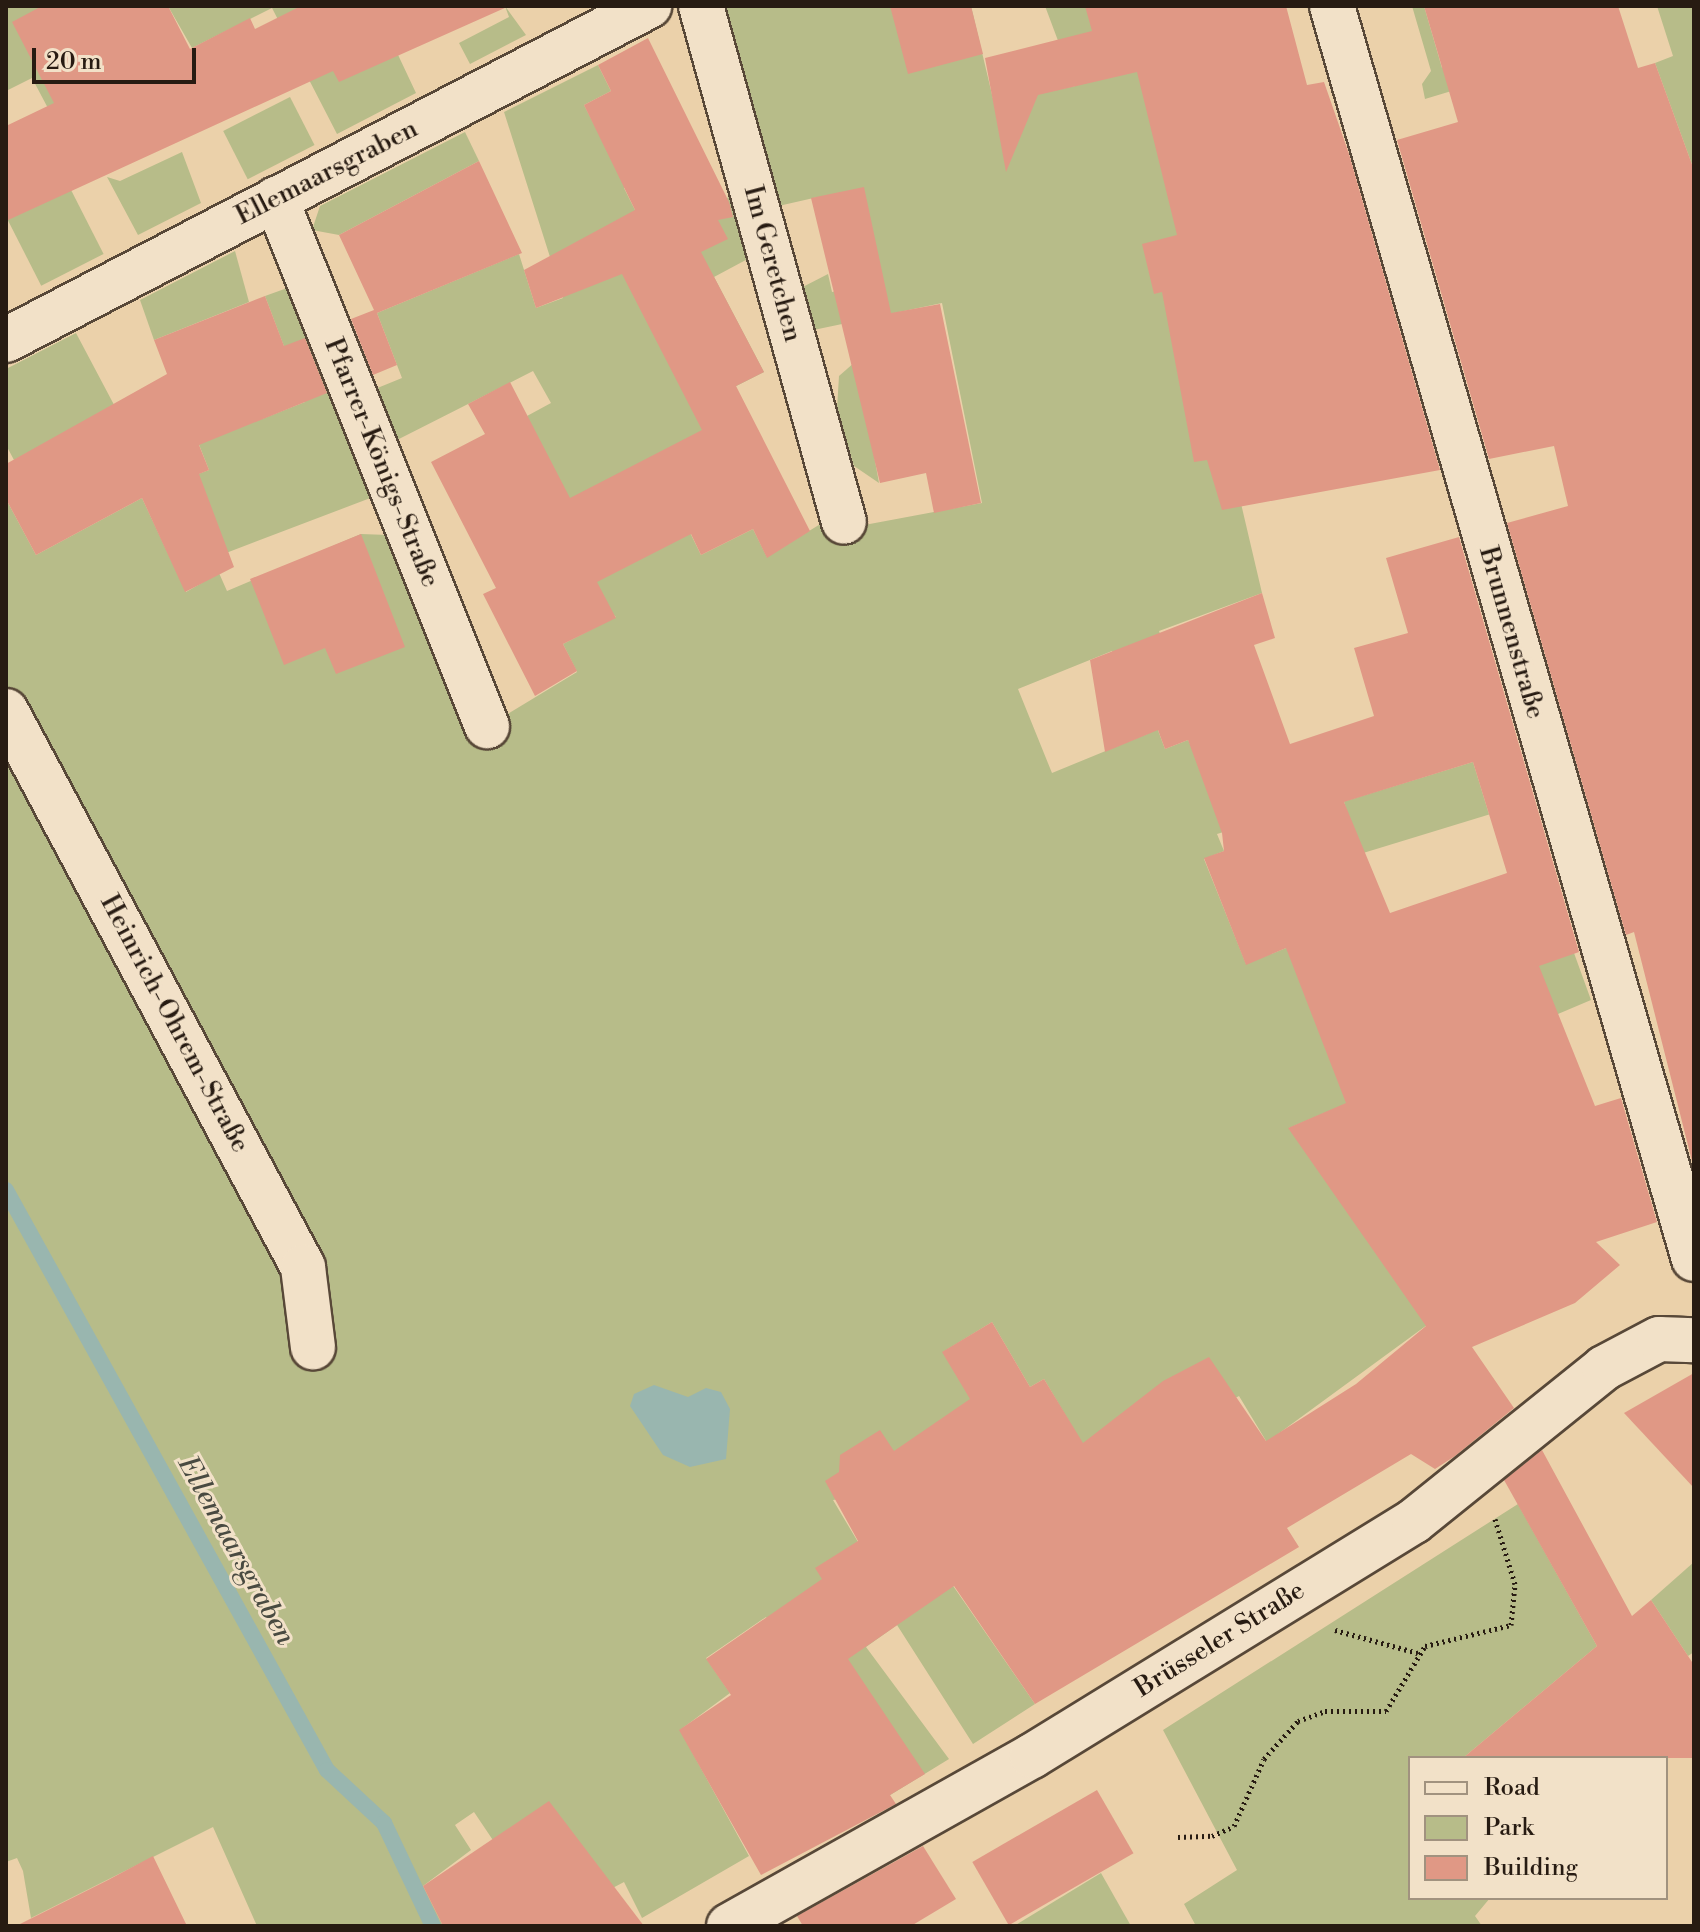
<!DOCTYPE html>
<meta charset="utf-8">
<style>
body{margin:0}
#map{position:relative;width:1700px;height:1932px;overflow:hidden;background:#ebd1aa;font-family:"Libre Bodoni",serif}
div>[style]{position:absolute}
.green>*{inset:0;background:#b7bc89;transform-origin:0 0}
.water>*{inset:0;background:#99b6af}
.stream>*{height:16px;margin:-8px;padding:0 8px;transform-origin:8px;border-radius:8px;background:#99b6af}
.building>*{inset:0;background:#e09885;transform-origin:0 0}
.path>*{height:5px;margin-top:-2.5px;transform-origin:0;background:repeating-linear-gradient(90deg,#271b12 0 2px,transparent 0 6px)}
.roads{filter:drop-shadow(2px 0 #584838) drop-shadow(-2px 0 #584838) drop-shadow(0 2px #584838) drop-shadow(0 -2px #584838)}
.minor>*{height:44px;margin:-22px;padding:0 22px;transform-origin:22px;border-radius:22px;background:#f2e1c8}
span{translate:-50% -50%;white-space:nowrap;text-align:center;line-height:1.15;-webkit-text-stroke:6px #f2e1c8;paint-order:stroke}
.street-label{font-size:26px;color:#271b12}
.water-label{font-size:28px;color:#494a41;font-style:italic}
.frame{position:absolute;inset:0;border:8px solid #271b12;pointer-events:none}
.legend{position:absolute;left:1408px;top:1756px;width:260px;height:144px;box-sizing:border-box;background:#f2e1c8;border:2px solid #a1927f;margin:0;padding:10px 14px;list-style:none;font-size:24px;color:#271b12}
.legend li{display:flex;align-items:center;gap:16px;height:40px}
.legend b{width:40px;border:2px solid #a1927f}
.scale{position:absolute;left:32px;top:48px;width:164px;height:36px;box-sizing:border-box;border:4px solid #271b12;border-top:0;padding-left:10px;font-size:24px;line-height:28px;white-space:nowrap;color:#271b12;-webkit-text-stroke:6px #f2e1c8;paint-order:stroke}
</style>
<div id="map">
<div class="green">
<div style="clip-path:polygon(6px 6px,106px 6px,86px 180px,32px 78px,6px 91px)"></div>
<div style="clip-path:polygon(168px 6px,375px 6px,416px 93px,337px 134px,272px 8px,192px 48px)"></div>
<div style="clip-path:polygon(505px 6px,526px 35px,470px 64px,459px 43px,509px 17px)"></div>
<div style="clip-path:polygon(evenodd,725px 6px,971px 6px,994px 103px,1075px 86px,1045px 6px,1085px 6px,1167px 36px,1166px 184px,1262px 593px,1159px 631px,1168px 656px,1135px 669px,1165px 749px,1188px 740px,1233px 829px,1217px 834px,1224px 851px,1204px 859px,1246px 964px,1286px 948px,1574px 953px,1591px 1000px,1289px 1128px,1427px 1325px,1278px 1434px,1308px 1482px,1295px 1489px,1239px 1396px,1098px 1470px,1044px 1379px,1030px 1387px,992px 1322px,943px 1352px,1016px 1474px,833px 1500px,858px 1542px,940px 1567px,1035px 1704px,973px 1744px,897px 1625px,866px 1647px,949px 1759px,887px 1797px,766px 1617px,706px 1658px,730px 1693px,680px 1730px,749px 1856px,642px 1918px,624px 1882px,548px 1922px,474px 1812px,455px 1825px,471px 1850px,423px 1886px,443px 1926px,257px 1926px,213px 1827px,31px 1918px,23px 1871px,17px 1858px,6px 1862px,6px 499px,36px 555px,142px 498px,186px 592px,219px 573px,227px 591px,361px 534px,388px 535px,468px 738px,577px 672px,563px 644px,616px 617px,524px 534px,527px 416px,551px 403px,533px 371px,395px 441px,375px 389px,402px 378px,377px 313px,519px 254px,536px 308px,563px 298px,504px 112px,598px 65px,611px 91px,584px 105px,614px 163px,665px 166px,624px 188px,635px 210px,696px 178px,712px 208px,739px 190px,757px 254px,714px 277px,764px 372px,695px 407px,705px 428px,666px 484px,701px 555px,753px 529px,767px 557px,822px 523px,859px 526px,982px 503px,942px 303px,804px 332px,793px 292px,828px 274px,832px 292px,884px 281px,818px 197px,774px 207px,720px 20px,725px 6px,1112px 651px,1147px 734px,1052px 773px,1018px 689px,1112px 651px)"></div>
<div style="clip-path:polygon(1412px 6px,1424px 6px,1442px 68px,1567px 56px,1425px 99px,1422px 84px,1431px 71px)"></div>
<div style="clip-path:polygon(1657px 6px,1694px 6px,1694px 170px,1655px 63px,1673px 56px)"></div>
<div style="left:290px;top:97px;width:54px;height:75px;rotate:63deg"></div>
<div style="clip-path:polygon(465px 132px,479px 161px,339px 235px,312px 230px,320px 206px)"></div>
<div style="clip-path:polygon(182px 152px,201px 203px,138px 235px,107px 177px,120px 181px)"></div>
<div style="left:70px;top:188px;width:74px;height:70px;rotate:63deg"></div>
<div style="clip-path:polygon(235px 251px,249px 302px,154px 340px,140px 300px)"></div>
<div style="clip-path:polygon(290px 287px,373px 497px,213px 558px,182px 480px,209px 470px,185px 409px,262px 419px,305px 402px,265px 296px)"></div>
<div style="clip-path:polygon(76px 333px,121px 418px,67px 432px,14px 460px,6px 445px,6px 369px)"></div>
<div style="clip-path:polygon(855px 362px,868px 422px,879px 483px,854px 466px,837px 409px,839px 376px)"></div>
<div style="left:1473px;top:762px;width:55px;height:135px;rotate:73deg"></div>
<div style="clip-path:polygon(1518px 1504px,1597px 1646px,1463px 1758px,1410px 1758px,1410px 1898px,1490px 1898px,1475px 1916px,1482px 1926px,1196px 1926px,1184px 1904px,1237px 1870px,1163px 1730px)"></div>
<div style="clip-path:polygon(1694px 1562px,1694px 1652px,1688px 1656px,1651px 1600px)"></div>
<div style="clip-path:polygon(1101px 1873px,1131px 1926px,1014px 1926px)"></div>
</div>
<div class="water">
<div style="clip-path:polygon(654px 1385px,688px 1397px,706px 1388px,721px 1392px,730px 1409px,726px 1459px,690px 1467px,663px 1455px,630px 1406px,634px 1394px)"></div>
</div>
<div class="stream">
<div style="left:6px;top:1190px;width:663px;rotate:61.04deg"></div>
<div style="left:327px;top:1770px;width:78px;rotate:42.9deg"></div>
<div style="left:384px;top:1823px;width:114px;rotate:64.6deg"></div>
</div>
<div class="building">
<div style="clip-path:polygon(42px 6px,168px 6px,190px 49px,250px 18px,255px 29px,301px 6px,507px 7px,339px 82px,333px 71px,6px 221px,6px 126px,54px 103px,12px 22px)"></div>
<div style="clip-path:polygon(890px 6px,971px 6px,983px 54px,908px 74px)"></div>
<div style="clip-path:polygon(1085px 6px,1286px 6px,1307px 85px,1324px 82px,1349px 154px,1440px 470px,1222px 510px,1207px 460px,1194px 462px,1162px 292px,1154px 294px,1142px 244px,1177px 235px,1137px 72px,1038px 95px,1006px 172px,985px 58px,1092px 31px)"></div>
<div style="clip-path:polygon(1424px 6px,1618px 6px,1638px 68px,1655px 63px,1694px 170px,1694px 1169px,1634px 932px,1626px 935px,1507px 523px,1568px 506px,1554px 446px,1489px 459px,1397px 140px,1458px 122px)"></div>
<div style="clip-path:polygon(648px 38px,729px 202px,733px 217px,718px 220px,728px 239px,701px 252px,764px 372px,736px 386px,810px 531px,767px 558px,753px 529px,701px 555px,691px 534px,597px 582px,616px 618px,563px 644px,577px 671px,535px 696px,483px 594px,496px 588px,431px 462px,485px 434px,468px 404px,510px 382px,570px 498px,702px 430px,622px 274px,536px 308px,524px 270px,635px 210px,584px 105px,611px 91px,598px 65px)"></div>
<div style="clip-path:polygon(479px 161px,522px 253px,377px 313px,397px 365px,373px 375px,351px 319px,374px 310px,339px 235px)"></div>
<div style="clip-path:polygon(864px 187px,891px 313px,940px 304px,981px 503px,934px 513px,926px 473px,880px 483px,811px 198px)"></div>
<div style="clip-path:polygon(265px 296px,284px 346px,305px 338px,327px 393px,199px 445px,209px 470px,199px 474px,234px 567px,185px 592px,142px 498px,36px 555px,6px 499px,6px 464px,167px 374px,154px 340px)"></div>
<div style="clip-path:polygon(361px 534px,405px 647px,336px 674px,325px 648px,284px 665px,250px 579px)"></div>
<div style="clip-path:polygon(evenodd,1459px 537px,1579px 952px,1539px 966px,1595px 1106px,1621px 1098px,1657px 1222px,1596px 1242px,1620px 1265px,1575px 1303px,1472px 1347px,1514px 1408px,1455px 1456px,1435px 1469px,1411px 1454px,1287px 1528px,1299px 1547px,1035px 1704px,954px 1586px,848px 1659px,925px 1774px,890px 1795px,896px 1804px,761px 1875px,679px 1730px,731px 1695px,706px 1659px,822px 1579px,815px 1568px,858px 1541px,825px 1481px,839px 1472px,840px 1455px,880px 1430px,894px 1451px,970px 1399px,942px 1352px,992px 1322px,1030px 1387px,1044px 1379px,1083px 1443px,1163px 1381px,1209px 1357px,1266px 1441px,1356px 1384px,1426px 1326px,1288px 1128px,1346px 1103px,1286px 948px,1246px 965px,1204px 858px,1224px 851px,1222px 833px,1188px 740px,1165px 749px,1158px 730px,1105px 752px,1090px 660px,1262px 593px,1275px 638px,1254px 645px,1290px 744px,1374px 716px,1354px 648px,1408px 633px,1386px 558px,1459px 537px,1473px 762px,1507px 873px,1390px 913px,1344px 802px,1473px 762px)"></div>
<div style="clip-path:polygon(1694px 1373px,1694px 1488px,1624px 1413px)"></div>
<div style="clip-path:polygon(1542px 1450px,1632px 1616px,1651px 1600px,1694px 1665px,1694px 1758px,1463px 1758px,1597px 1646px,1504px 1480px)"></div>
<div style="left:1097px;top:1790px;width:73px;height:144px;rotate:60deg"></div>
<div style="clip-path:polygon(549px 1801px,644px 1926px,443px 1926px,423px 1886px)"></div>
<div style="clip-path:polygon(923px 1846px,956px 1899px,911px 1926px,803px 1926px,797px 1916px)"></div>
<div style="clip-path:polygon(153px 1856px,187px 1926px,16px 1926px,108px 1880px)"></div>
</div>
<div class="path">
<div style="left:1335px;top:1630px;width:86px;rotate:15.5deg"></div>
<div style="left:1178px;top:1837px;width:34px;rotate:-2deg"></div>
<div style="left:1212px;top:1836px;width:24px;rotate:-24deg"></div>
<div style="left:1234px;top:1826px;width:73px;rotate:-65.9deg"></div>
<div style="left:1264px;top:1759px;width:51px;rotate:-48.2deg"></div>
<div style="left:1298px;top:1721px;width:29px;rotate:-20deg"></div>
<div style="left:1325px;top:1711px;width:61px"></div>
<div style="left:1386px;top:1711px;width:76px;rotate:-59deg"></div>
<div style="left:1425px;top:1646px;width:89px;rotate:-13.7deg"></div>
<div style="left:1511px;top:1625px;width:41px;rotate:-84.4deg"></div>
<div style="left:1515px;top:1584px;width:68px;rotate:-107.1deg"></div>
</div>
<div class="roads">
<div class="minor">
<div style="left:701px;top:6px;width:535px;rotate:74.51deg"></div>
<div style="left:1332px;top:6px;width:1304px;rotate:73.89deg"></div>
<div style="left:276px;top:199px;width:568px;rotate:68.18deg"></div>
<div style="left:6px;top:340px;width:725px;rotate:-27.45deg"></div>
<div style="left:6px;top:711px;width:630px;rotate:61.89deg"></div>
<div style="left:303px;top:1267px;width:81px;rotate:82.9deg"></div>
<div style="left:729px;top:1926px;width:347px;rotate:-29.3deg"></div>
<div style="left:1032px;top:1756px;width:448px;rotate:-31.6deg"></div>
<div style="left:1414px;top:1521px;width:244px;rotate:-38.8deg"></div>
<div style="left:1604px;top:1368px;width:62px;rotate:-27.8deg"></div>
<div style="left:1659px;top:1339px;width:35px;rotate:2deg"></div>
</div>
</div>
<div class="street-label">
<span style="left:327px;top:173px;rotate:-27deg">Ellemaarsgraben</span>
<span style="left:772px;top:264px;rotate:75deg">Im Geretchen</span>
<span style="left:381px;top:463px;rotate:68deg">Pfarrer-Königs-Straße</span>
<span style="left:1511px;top:633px;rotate:74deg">Brunnenstraße</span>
<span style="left:174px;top:1024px;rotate:62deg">Heinrich-Ohrem-Straße</span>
<span style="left:1220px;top:1640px;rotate:-32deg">Brüsseler Straße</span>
</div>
<div class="water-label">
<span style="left:236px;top:1551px;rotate:61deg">Ellemaarsgraben</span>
</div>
<div class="frame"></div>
<ul class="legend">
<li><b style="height:10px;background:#f2e1c8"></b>Road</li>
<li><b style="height:22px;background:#b7bc89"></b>Park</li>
<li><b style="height:22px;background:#e09885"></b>Building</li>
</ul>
<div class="scale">20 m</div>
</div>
